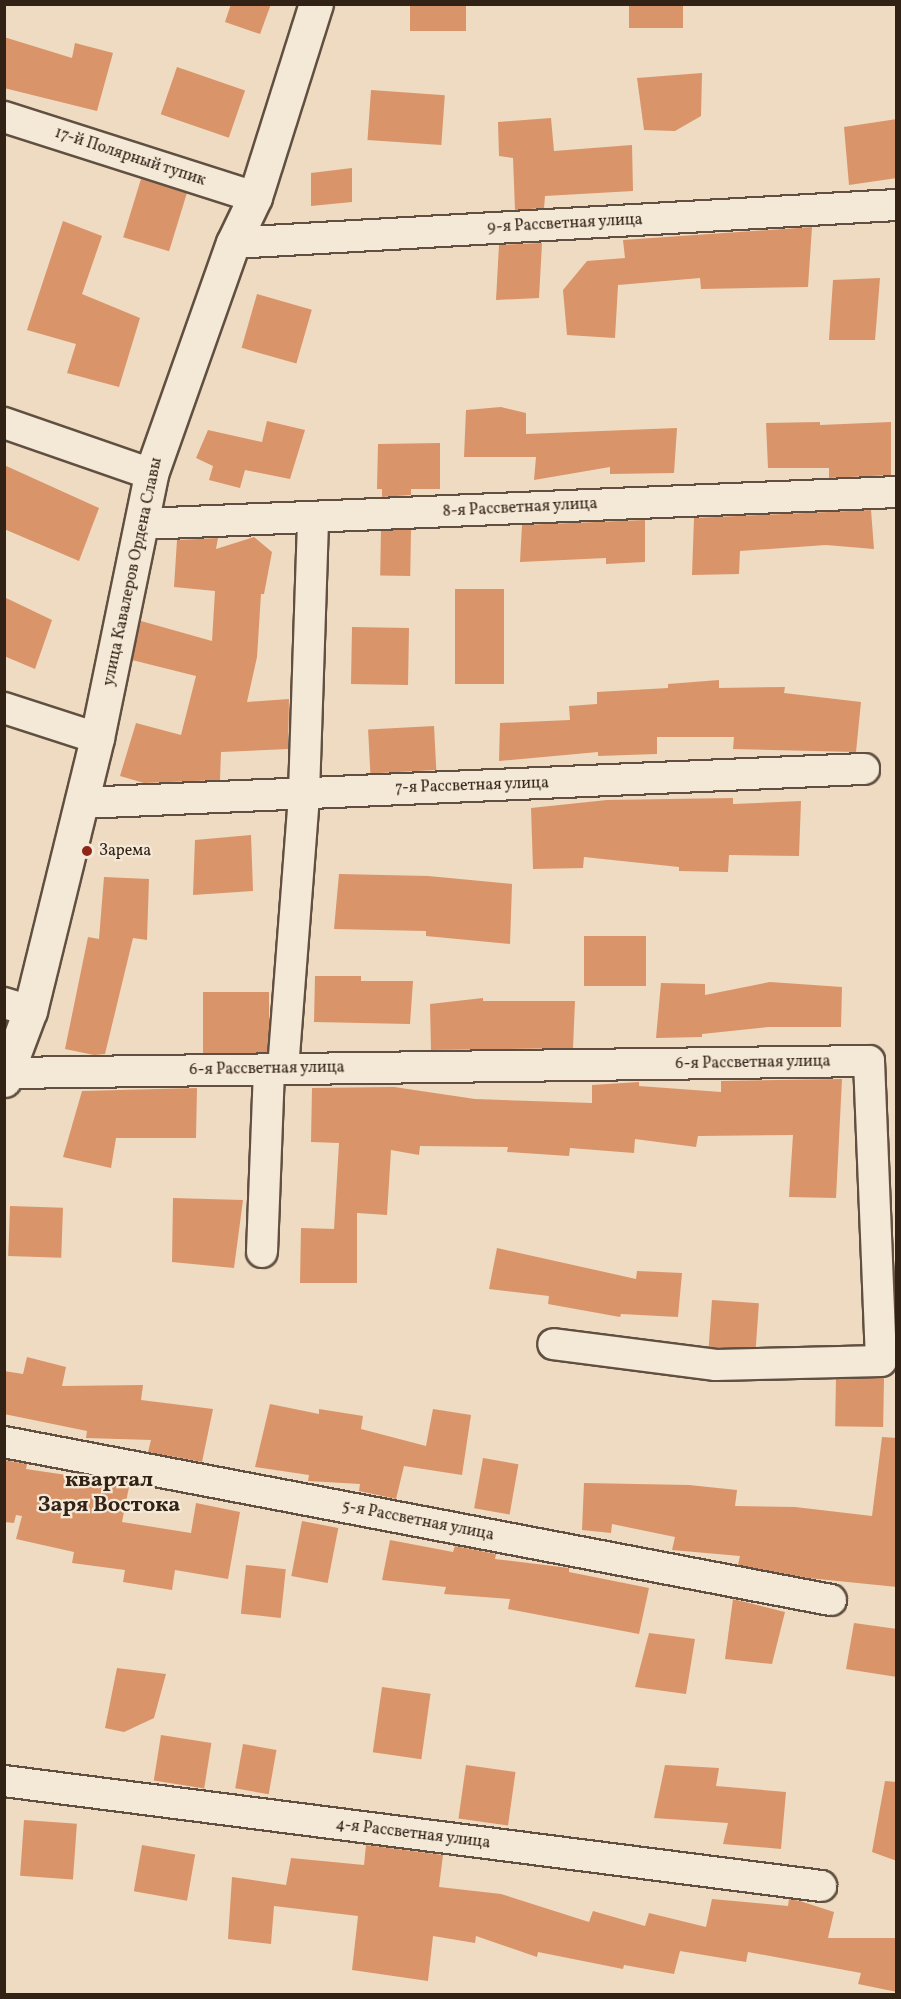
<!DOCTYPE html>
<meta charset="utf-8">
<style>
body{margin:0}
#map{position:relative;width:901px;height:1999px;overflow:hidden;background:#eedbc1;font-family:Vollkorn,serif}
div>[style]{position:absolute}
.building>*{inset:0;background:#da946a;transform-origin:0 0}
.roads{filter:drop-shadow(2px 0 #615041) drop-shadow(-2px 0 #615041) drop-shadow(0 2px #615041) drop-shadow(0 -2px #615041)}
.minor>*{height:30px;margin:-15px;padding:0 15px;transform-origin:15px;border-radius:15px;background:#f4e8d7}
.tertiary>*{height:33px;margin:-16.5px;padding:0 16.5px;transform-origin:16.5px;border-radius:16.5px;background:#f4e8d7}
.dots>*{width:16px;height:16px;translate:-50% -50%;box-sizing:border-box;border:3px solid #f4e8d7;border-radius:50%}
span{translate:-50% -50%;white-space:nowrap;text-align:center;line-height:1.15;-webkit-text-stroke:4.5px #f4e8d7;paint-order:stroke}
.street-label{font-size:16px;color:#322216}
.poi-label{font-size:16px;color:#322216}
.left{translate:0 -50%;text-align:left}
.district-label{font-size:22px;color:#322216;font-weight:700}
.frame{position:absolute;inset:0;border:6px solid #322216;pointer-events:none}
</style>
<div id="map">
<div class="building">
<div style="clip-path:polygon(231px 4px,271px 4px,260px 34px,225px 22px)"></div>
<div style="left:410px;top:4px;width:56px;height:27px"></div>
<div style="left:629px;top:4px;width:54px;height:24px"></div>
<div style="clip-path:polygon(4px 37px,72px 58px,75px 43px,113px 53px,97px 111px,4px 88px)"></div>
<div style="left:177px;top:67px;width:72px;height:50px;rotate:19deg"></div>
<div style="clip-path:polygon(702px 73px,701px 116px,675px 131px,644px 130px,637px 78px)"></div>
<div style="left:371px;top:90px;width:74px;height:50px;rotate:4deg"></div>
<div style="clip-path:polygon(551px 118px,554px 151px,632px 145px,633px 191px,545px 196px,544px 208px,515px 210px,513px 158px,499px 156px,498px 122px)"></div>
<div style="clip-path:polygon(897px 119px,897px 178px,849px 185px,844px 127px)"></div>
<div style="clip-path:polygon(352px 168px,352px 202px,311px 206px,311px 173px)"></div>
<div style="left:141px;top:179px;width:48px;height:61px;rotate:17deg"></div>
<div style="clip-path:polygon(63px 221px,102px 236px,82px 294px,140px 318px,119px 387px,67px 373px,76px 344px,27px 330px)"></div>
<div style="clip-path:polygon(812px 227px,808px 287px,701px 289px,700px 278px,618px 285px,615px 338px,567px 335px,563px 290px,587px 261px,625px 258px,623px 240px)"></div>
<div style="clip-path:polygon(542px 243px,539px 298px,496px 300px,499px 245px)"></div>
<div style="clip-path:polygon(880px 278px,875px 340px,829px 340px,833px 280px)"></div>
<div style="left:257px;top:294px;width:57px;height:56px;rotate:16deg"></div>
<div style="clip-path:polygon(501px 407px,526px 413px,526px 434px,677px 428px,674px 473px,610px 474px,610px 467px,534px 480px,536px 457px,464px 457px,466px 410px)"></div>
<div style="clip-path:polygon(267px 421px,305px 430px,290px 479px,245px 470px,240px 488px,209px 480px,213px 466px,196px 458px,208px 430px,262px 442px)"></div>
<div style="clip-path:polygon(820px 422px,820px 425px,891px 422px,891px 475px,829px 478px,829px 468px,768px 468px,766px 423px)"></div>
<div style="clip-path:polygon(440px 443px,440px 489px,411px 489px,411px 495px,382px 497px,382px 489px,377px 489px,378px 444px)"></div>
<div style="clip-path:polygon(4px 465px,99px 508px,79px 561px,4px 529px)"></div>
<div style="clip-path:polygon(871px 510px,874px 549px,826px 545px,740px 551px,739px 574px,692px 575px,694px 518px)"></div>
<div style="clip-path:polygon(645px 520px,645px 562px,606px 564px,606px 558px,520px 562px,522px 525px)"></div>
<div style="left:411px;top:530px;width:46px;height:30px;rotate:91deg"></div>
<div style="clip-path:polygon(254px 537px,272px 552px,264px 594px,261px 594px,257px 657px,247px 702px,289px 699px,288px 749px,221px 752px,220px 780px,144px 783px,120px 776px,136px 723px,181px 735px,196px 676px,132px 660px,141px 621px,212px 641px,215px 591px,174px 587px,177px 540px,218px 538px,216px 549px)"></div>
<div style="left:455px;top:589px;width:49px;height:95px"></div>
<div style="clip-path:polygon(4px 597px,52px 620px,35px 669px,4px 656px)"></div>
<div style="left:409px;top:628px;width:57px;height:57px;rotate:91deg"></div>
<div style="clip-path:polygon(719px 680px,719px 688px,785px 687px,784px 693px,861px 702px,856px 752px,733px 749px,734px 737px,657px 737px,657px 754px,598px 756px,598px 752px,499px 761px,500px 723px,570px 720px,569px 706px,597px 704px,597px 692px,668px 688px,668px 684px)"></div>
<div style="left:434px;top:726px;width:44px;height:66px;rotate:87deg"></div>
<div style="clip-path:polygon(733px 798px,733px 804px,801px 801px,799px 856px,729px 855px,728px 872px,679px 871px,679px 867px,584px 857px,583px 868px,533px 869px,531px 808px,607px 800px)"></div>
<div style="clip-path:polygon(251px 835px,253px 891px,193px 895px,195px 840px)"></div>
<div style="clip-path:polygon(339px 874px,428px 876px,512px 884px,510px 944px,426px 936px,426px 931px,334px 929px)"></div>
<div style="clip-path:polygon(104px 877px,149px 879px,147px 940px,133px 938px,105px 1054px,94px 1055px,65px 1049px,88px 937px,99px 939px)"></div>
<div style="left:584px;top:936px;width:62px;height:50px"></div>
<div style="clip-path:polygon(315px 976px,361px 976px,361px 981px,413px 981px,410px 1024px,314px 1022px)"></div>
<div style="clip-path:polygon(770px 982px,842px 987px,841px 1027px,768px 1027px,702px 1034px,702px 1037px,656px 1038px,661px 983px,705px 984px,705px 995px)"></div>
<div style="left:203px;top:992px;width:66px;height:61px"></div>
<div style="clip-path:polygon(483px 998px,483px 1001px,575px 1001px,573px 1048px,431px 1050px,430px 1004px)"></div>
<div style="clip-path:polygon(842px 1079px,836px 1198px,789px 1197px,793px 1135px,698px 1136px,696px 1147px,635px 1139px,634px 1153px,570px 1148px,569px 1156px,507px 1152px,508px 1147px,420px 1146px,419px 1155px,391px 1150px,387px 1215px,357px 1213px,357px 1283px,300px 1283px,301px 1228px,334px 1229px,339px 1143px,311px 1142px,312px 1088px,394px 1087px,475px 1099px,592px 1103px,592px 1085px,639px 1082px,639px 1086px,721px 1092px,721px 1081px)"></div>
<div style="clip-path:polygon(197px 1088px,196px 1138px,116px 1138px,111px 1168px,63px 1157px,82px 1091px)"></div>
<div style="clip-path:polygon(173px 1198px,243px 1200px,234px 1268px,172px 1262px)"></div>
<div style="left:10px;top:1206px;width:53px;height:50px;rotate:2deg"></div>
<div style="clip-path:polygon(497px 1248px,636px 1279px,637px 1271px,682px 1273px,678px 1317px,621px 1314px,620px 1317px,548px 1304px,549px 1296px,489px 1289px)"></div>
<div style="left:712px;top:1300px;width:47px;height:47px;rotate:4deg"></div>
<div style="clip-path:polygon(27px 1357px,66px 1367px,62px 1386px,143px 1385px,141px 1400px,213px 1409px,202px 1462px,148px 1452px,151px 1440px,86px 1438px,87px 1431px,4px 1414px,4px 1371px,23px 1374px)"></div>
<div style="left:884px;top:1378px;width:49px;height:48px;rotate:91deg"></div>
<div style="clip-path:polygon(270px 1404px,319px 1414px,319px 1409px,363px 1416px,361px 1429px,426px 1446px,433px 1409px,471px 1415px,462px 1475px,404px 1466px,396px 1499px,359px 1491px,360px 1484px,308px 1481px,309px 1475px,255px 1467px)"></div>
<div style="clip-path:polygon(882px 1437px,897px 1438px,897px 1587px,808px 1578px,738px 1565px,740px 1556px,672px 1550px,675px 1537px,612px 1524px,611px 1533px,582px 1530px,584px 1483px,689px 1485px,737px 1490px,735px 1506px,795px 1507px,872px 1516px)"></div>
<div style="left:483px;top:1458px;width:36px;height:51px;rotate:10deg"></div>
<div style="clip-path:polygon(4px 1460px,27px 1464px,26px 1469px,80px 1477px,78px 1482px,129px 1487px,122px 1522px,191px 1533px,196px 1503px,240px 1512px,228px 1579px,175px 1570px,172px 1590px,123px 1582px,125px 1570px,72px 1563px,74px 1552px,16px 1539px,22px 1516px,16px 1515px,14px 1523px,4px 1522px)"></div>
<div style="left:302px;top:1521px;width:37px;height:56px;rotate:11deg"></div>
<div style="clip-path:polygon(390px 1540px,453px 1552px,455px 1546px,496px 1554px,495px 1559px,569px 1568px,569px 1572px,649px 1588px,639px 1634px,508px 1609px,510px 1599px,444px 1594px,446px 1587px,382px 1580px)"></div>
<div style="left:246px;top:1565px;width:40px;height:49px;rotate:6deg"></div>
<div style="clip-path:polygon(733px 1599px,785px 1612px,772px 1664px,725px 1659px)"></div>
<div style="clip-path:polygon(854px 1623px,897px 1629px,897px 1677px,846px 1669px)"></div>
<div style="clip-path:polygon(649px 1633px,695px 1639px,686px 1694px,635px 1687px)"></div>
<div style="clip-path:polygon(117px 1668px,166px 1674px,154px 1718px,124px 1732px,105px 1728px)"></div>
<div style="left:382px;top:1687px;width:49px;height:66px;rotate:8deg"></div>
<div style="left:161px;top:1735px;width:51px;height:46px;rotate:9deg"></div>
<div style="left:243px;top:1744px;width:34px;height:45px;rotate:10deg"></div>
<div style="left:466px;top:1765px;width:50px;height:54px;rotate:8deg"></div>
<div style="clip-path:polygon(665px 1765px,719px 1768px,716px 1786px,786px 1792px,781px 1849px,723px 1844px,728px 1823px,654px 1818px)"></div>
<div style="clip-path:polygon(885px 1781px,897px 1782px,897px 1861px,872px 1852px)"></div>
<div style="left:24px;top:1820px;width:53px;height:56px;rotate:4deg"></div>
<div style="left:142px;top:1845px;width:54px;height:47px;rotate:10deg"></div>
<div style="clip-path:polygon(366px 1845px,443px 1855px,439px 1887px,501px 1894px,589px 1922px,593px 1911px,645px 1926px,649px 1913px,706px 1927px,712px 1899px,788px 1906px,789px 1899px,800px 1901px,834px 1912px,828px 1938px,897px 1938px,897px 1992px,858px 1984px,861px 1973px,748px 1952px,746px 1962px,680px 1951px,674px 1974px,624px 1965px,623px 1969px,538px 1952px,537px 1957px,476px 1936px,475px 1943px,433px 1936px,428px 1981px,352px 1970px,358px 1916px,274px 1906px,271px 1944px,228px 1939px,232px 1877px,286px 1885px,291px 1858px,364px 1865px)"></div>
</div>
<div class="roads">
<div class="minor">
<div style="left:4px;top:117px;width:263px;rotate:17.7deg"></div>
<div style="left:233px;top:243px;width:664px;rotate:-3.28deg"></div>
<div style="left:4px;top:423px;width:156px;rotate:19.1deg"></div>
<div style="left:143px;top:524px;width:754px;rotate:-2.43deg"></div>
<div style="left:4px;top:708px;width:98px;rotate:17.9deg"></div>
<div style="left:81px;top:803px;width:784px;rotate:-2.49deg"></div>
<div style="left:4px;top:1003px;width:27px;rotate:17deg"></div>
<div style="left:283px;top:1069px;width:277px;rotate:-85.6deg"></div>
<div style="left:304px;top:793px;width:276px;rotate:-88.1deg"></div>
<div style="left:8px;top:1073px;width:861px;rotate:-0.8deg"></div>
<div style="left:869px;top:1061px;width:300px;rotate:87.7deg"></div>
<div style="left:881px;top:1361px;width:165px;rotate:178.6deg"></div>
<div style="left:716px;top:1365px;width:164px;rotate:-172.7deg"></div>
<div style="left:262px;top:1252px;width:183px;rotate:-87.8deg"></div>
<div style="left:4px;top:1442px;width:842px;rotate:10.82deg"></div>
<div style="left:4px;top:1781px;width:824px;rotate:7.32deg"></div>
</div>
<div class="tertiary">
<div style="left:4px;top:1080px;width:74px;rotate:-69.4deg"></div>
<div style="left:30px;top:1011px;width:281px;rotate:-76.2deg"></div>
<div style="left:97px;top:738px;width:269px;rotate:-78.4deg"></div>
<div style="left:151px;top:474px;width:245px;rotate:-70.5deg"></div>
<div style="left:233px;top:243px;width:51px;rotate:-64.4deg"></div>
<div style="left:255px;top:197px;width:202px;rotate:-72.5deg"></div>
</div>
</div>
<div class="dots">
<div style="left:87px;top:851px;background:#8f2418"></div>
</div>
<div class="street-label">
<span style="left:130px;top:157px;rotate:18deg">17-й Полярный тупик</span>
<span style="left:565px;top:224px;rotate:-3deg">9-я Рассветная улица</span>
<span style="left:520px;top:508px;rotate:-3deg">8-я Рассветная улица</span>
<span style="left:133px;top:572px;rotate:-78deg">улица Кавалеров Ордена Славы</span>
<span style="left:472px;top:786px;rotate:-2deg">7-я Рассветная улица</span>
<span style="left:753px;top:1063px;rotate:-1deg">6-я Рассветная улица</span>
<span style="left:267px;top:1069px;rotate:-1deg">6-я Рассветная улица</span>
<span style="left:418px;top:1521px;rotate:11deg">5-я Рассветная улица</span>
<span style="left:413px;top:1834px;rotate:7deg">4-я Рассветная улица</span>
</div>
<div class="poi-label">
<span class="left" style="left:99px;top:851px">Зарема</span>
</div>
<div class="district-label">
<span style="left:109px;top:1493px">квартал<br>Заря Востока</span>
</div>
<div class="frame"></div>
</div>
